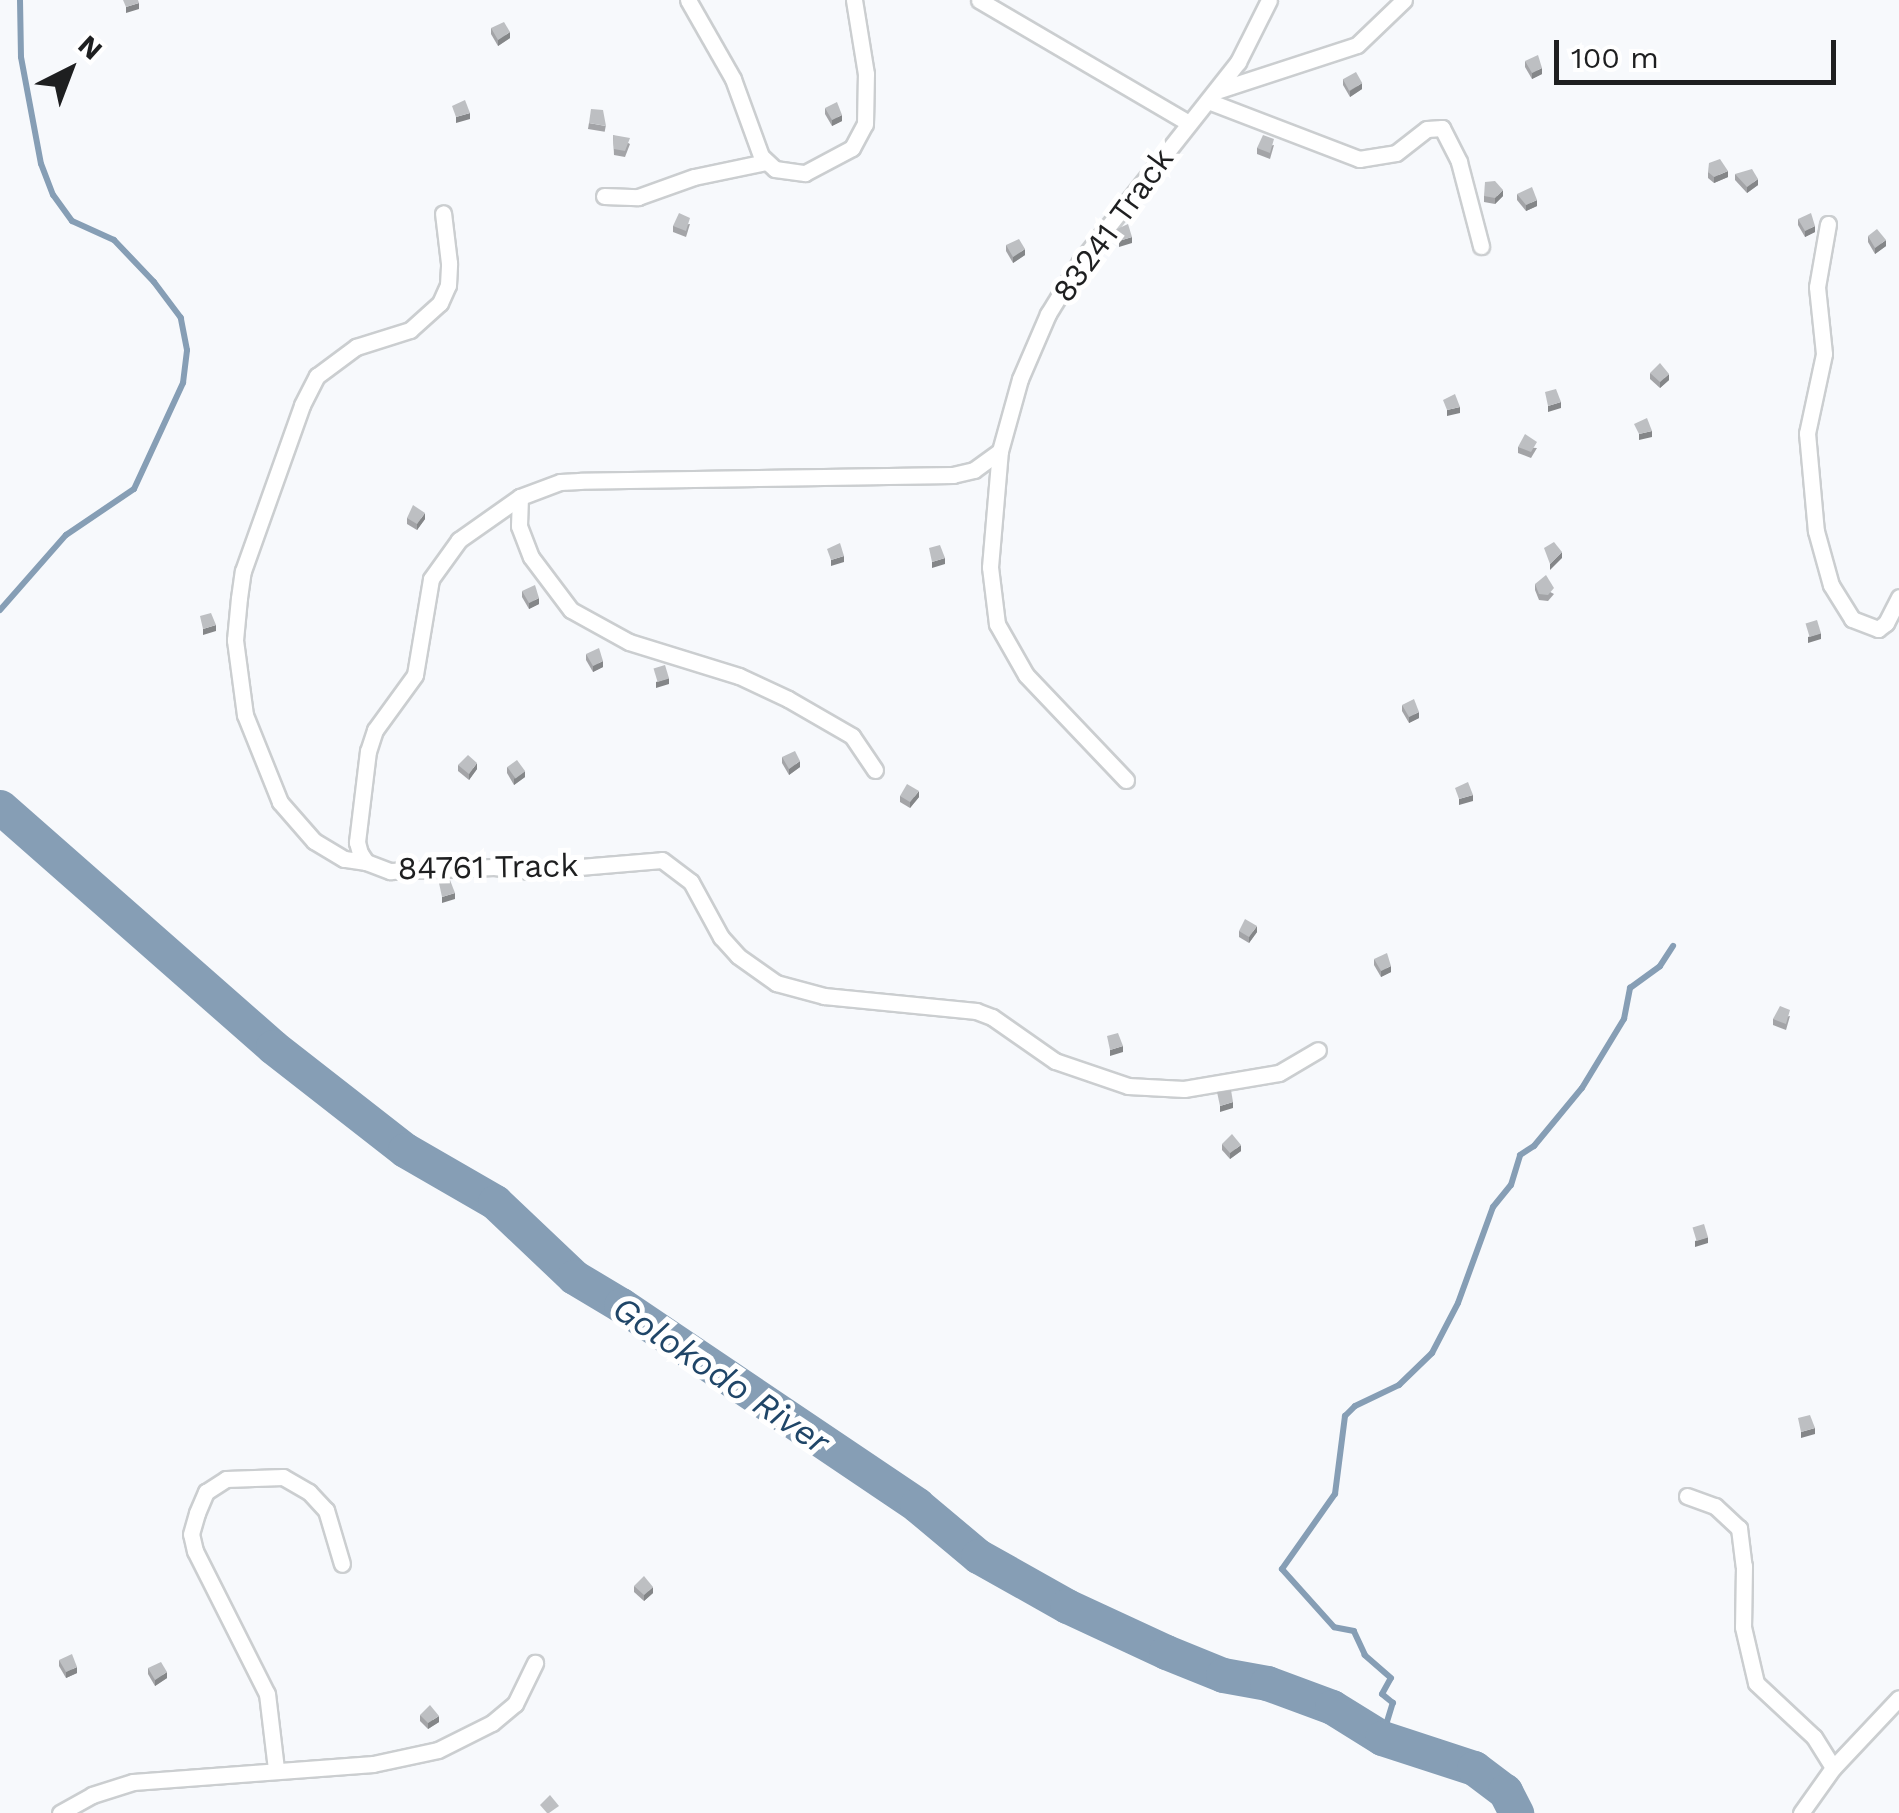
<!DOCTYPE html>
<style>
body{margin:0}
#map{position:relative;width:1899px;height:1813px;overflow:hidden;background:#f7f9fc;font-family:"Work Sans",sans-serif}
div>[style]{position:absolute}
.stream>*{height:6px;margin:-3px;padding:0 3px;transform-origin:3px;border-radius:3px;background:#869eb5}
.river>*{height:35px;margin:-17.5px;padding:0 17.5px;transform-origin:17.5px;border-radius:17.5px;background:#869eb5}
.roads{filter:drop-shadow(2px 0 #cbced0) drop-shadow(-2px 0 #cbced0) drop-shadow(0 2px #cbced0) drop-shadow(0 -2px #cbced0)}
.minor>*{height:15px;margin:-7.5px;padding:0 7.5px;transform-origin:7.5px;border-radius:7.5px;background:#fff}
.wall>*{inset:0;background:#a3a4a7;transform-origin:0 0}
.shaded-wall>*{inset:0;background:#848688}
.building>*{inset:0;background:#bdbfc2;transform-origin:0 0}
span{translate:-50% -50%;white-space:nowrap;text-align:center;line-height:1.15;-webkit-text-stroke:10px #fff;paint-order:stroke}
.street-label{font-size:32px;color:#1e1f20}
.water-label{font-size:35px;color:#204668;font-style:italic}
.north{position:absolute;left:20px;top:20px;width:100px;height:100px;-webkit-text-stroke:8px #fff;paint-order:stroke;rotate:42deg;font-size:28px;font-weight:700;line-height:40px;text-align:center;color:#1e1f20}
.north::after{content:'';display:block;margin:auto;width:35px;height:45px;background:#1e1f20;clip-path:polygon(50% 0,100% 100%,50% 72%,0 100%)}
.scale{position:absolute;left:1554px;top:40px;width:282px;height:45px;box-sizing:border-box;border:5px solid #1e1f20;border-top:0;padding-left:12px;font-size:30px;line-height:35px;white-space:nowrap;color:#1e1f20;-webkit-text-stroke:8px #fff;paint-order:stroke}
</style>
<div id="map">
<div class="stream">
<div style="left:0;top:610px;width:100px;rotate:-48.7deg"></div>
<div style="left:66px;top:535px;width:82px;rotate:-34.1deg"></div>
<div style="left:134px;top:489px;width:117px;rotate:-65.2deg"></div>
<div style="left:183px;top:383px;width:33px;rotate:-83deg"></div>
<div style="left:187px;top:350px;width:33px;rotate:-101deg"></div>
<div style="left:181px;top:318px;width:45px;rotate:-126.9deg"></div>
<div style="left:154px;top:282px;width:58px;rotate:-133.6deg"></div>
<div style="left:114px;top:240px;width:46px;rotate:-155.7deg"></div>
<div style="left:72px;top:221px;width:32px;rotate:-126deg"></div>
<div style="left:53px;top:195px;width:33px;rotate:-111deg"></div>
<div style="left:41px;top:164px;width:109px;rotate:-100.6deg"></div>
<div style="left:21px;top:57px;width:57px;rotate:-91deg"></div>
<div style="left:1382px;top:1738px;width:37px;rotate:-73deg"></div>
<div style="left:1393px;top:1703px;width:14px;rotate:-141deg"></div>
<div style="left:1382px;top:1694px;width:18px;rotate:-61deg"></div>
<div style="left:1391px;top:1678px;width:35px;rotate:-139deg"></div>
<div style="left:1365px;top:1655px;width:26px;rotate:-115deg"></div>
<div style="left:1354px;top:1631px;width:20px;rotate:-169deg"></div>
<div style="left:1334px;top:1627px;width:78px;rotate:-131.9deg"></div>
<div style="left:1282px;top:1569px;width:92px;rotate:-54.8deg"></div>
<div style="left:1335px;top:1494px;width:79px;rotate:-82.7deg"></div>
<div style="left:1345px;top:1416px;width:14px;rotate:-45deg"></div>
<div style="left:1355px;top:1406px;width:49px;rotate:-25.5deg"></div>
<div style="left:1399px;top:1385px;width:46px;rotate:-44.1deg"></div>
<div style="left:1432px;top:1353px;width:56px;rotate:-62.5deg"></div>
<div style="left:1458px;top:1303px;width:102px;rotate:-70deg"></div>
<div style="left:1493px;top:1207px;width:28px;rotate:-51deg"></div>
<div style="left:1511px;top:1185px;width:31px;rotate:-73deg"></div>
<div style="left:1520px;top:1155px;width:17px;rotate:-33deg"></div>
<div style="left:1534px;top:1146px;width:75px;rotate:-50.4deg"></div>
<div style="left:1582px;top:1088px;width:81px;rotate:-58.7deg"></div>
<div style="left:1624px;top:1019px;width:32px;rotate:-79deg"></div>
<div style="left:1630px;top:988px;width:37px;rotate:-36deg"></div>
<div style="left:1660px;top:966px;width:24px;rotate:-57deg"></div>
</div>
<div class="river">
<div style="left:0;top:807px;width:363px;rotate:41.3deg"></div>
<div style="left:273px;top:1047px;width:167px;rotate:38deg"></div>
<div style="left:405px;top:1150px;width:104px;rotate:30deg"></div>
<div style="left:495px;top:1202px;width:109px;rotate:43.5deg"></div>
<div style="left:574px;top:1277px;width:55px;rotate:30.8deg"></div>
<div style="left:621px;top:1305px;width:357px;rotate:34deg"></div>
<div style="left:917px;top:1505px;width:80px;rotate:39.9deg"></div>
<div style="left:978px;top:1556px;width:102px;rotate:29.3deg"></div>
<div style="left:1067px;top:1606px;width:109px;rotate:24.9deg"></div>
<div style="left:1166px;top:1652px;width:61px;rotate:22deg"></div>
<div style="left:1223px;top:1675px;width:45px;rotate:10.3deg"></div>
<div style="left:1267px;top:1683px;width:69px;rotate:20.3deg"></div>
<div style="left:1332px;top:1707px;width:59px;rotate:31.8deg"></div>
<div style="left:1382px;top:1738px;width:97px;rotate:18.1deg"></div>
<div style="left:1474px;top:1768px;width:39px;rotate:37deg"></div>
<div style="left:1505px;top:1791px;width:25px;rotate:63deg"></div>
</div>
<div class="roads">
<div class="minor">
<div style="left:688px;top:0;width:91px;rotate:60.3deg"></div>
<div style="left:733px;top:79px;width:82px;rotate:70deg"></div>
<div style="left:761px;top:156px;width:19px;rotate:43deg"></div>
<div style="left:775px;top:169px;width:30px;rotate:8deg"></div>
<div style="left:805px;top:173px;width:53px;rotate:-28deg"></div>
<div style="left:852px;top:148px;width:27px;rotate:-62deg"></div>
<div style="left:865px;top:124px;width:50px;rotate:-88.9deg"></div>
<div style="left:866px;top:74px;width:75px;rotate:-99.2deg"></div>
<div style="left:979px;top:0;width:243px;rotate:30.4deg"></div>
<div style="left:1216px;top:91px;width:148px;rotate:-18.1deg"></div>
<div style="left:1357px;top:45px;width:65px;rotate:-43.8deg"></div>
<div style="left:1208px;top:101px;width:162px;rotate:21deg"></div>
<div style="left:1359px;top:159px;width:37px;rotate:-9deg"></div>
<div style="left:1396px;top:153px;width:39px;rotate:-38deg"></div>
<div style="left:1427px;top:129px;width:15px;rotate:-4deg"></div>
<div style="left:1442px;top:128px;width:38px;rotate:63deg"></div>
<div style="left:1459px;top:162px;width:87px;rotate:75.3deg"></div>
<div style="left:604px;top:196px;width:34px;rotate:2deg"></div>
<div style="left:638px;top:197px;width:59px;rotate:-19.7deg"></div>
<div style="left:694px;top:177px;width:74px;rotate:-11.8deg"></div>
<div style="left:1828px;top:224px;width:64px;rotate:99.9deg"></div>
<div style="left:1817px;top:287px;width:67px;rotate:84deg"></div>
<div style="left:1824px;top:354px;width:81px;rotate:102.1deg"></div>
<div style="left:1807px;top:433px;width:98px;rotate:84.8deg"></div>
<div style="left:1816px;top:531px;width:56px;rotate:74.5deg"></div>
<div style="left:1831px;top:585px;width:40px;rotate:58deg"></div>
<div style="left:1852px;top:619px;width:28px;rotate:21deg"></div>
<div style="left:1878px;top:629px;width:10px;rotate:-37deg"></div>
<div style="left:1886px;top:623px;width:29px;rotate:-63deg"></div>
<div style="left:1000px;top:451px;width:32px;rotate:144deg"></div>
<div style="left:974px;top:470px;width:22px;rotate:167deg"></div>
<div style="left:953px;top:475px;width:373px;rotate:179.1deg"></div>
<div style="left:580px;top:481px;width:20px;rotate:177deg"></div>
<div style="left:560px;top:482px;width:43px;rotate:159.4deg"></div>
<div style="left:520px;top:497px;width:75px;rotate:144.8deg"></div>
<div style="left:459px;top:540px;width:48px;rotate:125.7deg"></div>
<div style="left:431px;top:579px;width:97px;rotate:99.5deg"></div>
<div style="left:415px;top:675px;width:68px;rotate:126deg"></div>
<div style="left:375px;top:730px;width:22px;rotate:108deg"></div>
<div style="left:368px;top:751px;width:92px;rotate:96.9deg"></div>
<div style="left:357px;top:842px;width:11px;rotate:75deg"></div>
<div style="left:360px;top:853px;width:11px;rotate:56deg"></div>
<div style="left:366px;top:862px;width:26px;rotate:21deg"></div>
<div style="left:390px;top:871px;width:104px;rotate:-2.2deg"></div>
<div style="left:494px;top:867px;width:38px;rotate:6deg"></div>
<div style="left:532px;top:871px;width:130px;rotate:-4.8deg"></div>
<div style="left:662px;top:860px;width:36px;rotate:37deg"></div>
<div style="left:691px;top:882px;width:63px;rotate:61.4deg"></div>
<div style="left:721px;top:937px;width:25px;rotate:48deg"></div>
<div style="left:738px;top:956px;width:47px;rotate:35.4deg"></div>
<div style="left:776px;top:983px;width:50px;rotate:15.2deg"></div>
<div style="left:824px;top:996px;width:153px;rotate:5.6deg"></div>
<div style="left:976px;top:1011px;width:17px;rotate:21deg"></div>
<div style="left:992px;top:1017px;width:77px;rotate:34.9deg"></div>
<div style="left:1055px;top:1061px;width:77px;rotate:18.9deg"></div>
<div style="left:1128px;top:1086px;width:56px;rotate:3.1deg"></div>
<div style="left:1184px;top:1089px;width:96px;rotate:-9.6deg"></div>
<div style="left:1279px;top:1073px;width:45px;rotate:-30.5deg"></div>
<div style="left:520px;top:497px;width:29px;rotate:92deg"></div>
<div style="left:519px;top:526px;width:33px;rotate:69deg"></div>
<div style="left:531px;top:557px;width:66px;rotate:53deg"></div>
<div style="left:571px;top:610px;width:66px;rotate:28.9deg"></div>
<div style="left:629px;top:642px;width:115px;rotate:17.2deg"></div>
<div style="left:739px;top:676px;width:54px;rotate:25.1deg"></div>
<div style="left:788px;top:699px;width:74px;rotate:30deg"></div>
<div style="left:852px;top:736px;width:41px;rotate:55.9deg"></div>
<div style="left:1126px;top:780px;width:145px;rotate:-133.6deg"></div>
<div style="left:1026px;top:675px;width:59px;rotate:-119.6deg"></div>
<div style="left:997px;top:624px;width:57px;rotate:-97deg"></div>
<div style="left:990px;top:567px;width:116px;rotate:-85.1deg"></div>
<div style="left:1000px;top:451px;width:75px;rotate:-74.5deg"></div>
<div style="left:1020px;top:379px;width:71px;rotate:-66.7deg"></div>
<div style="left:1048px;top:314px;width:61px;rotate:-58.4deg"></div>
<div style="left:1080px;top:262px;width:255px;rotate:-51.7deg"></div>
<div style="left:1238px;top:62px;width:69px;rotate:-63.4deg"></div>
<div style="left:366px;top:862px;width:22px;rotate:-172deg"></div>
<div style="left:344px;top:859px;width:35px;rotate:-149deg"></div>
<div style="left:314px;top:841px;width:52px;rotate:-131.1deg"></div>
<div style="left:280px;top:802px;width:94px;rotate:-111.9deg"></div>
<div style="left:245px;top:715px;width:76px;rotate:-97.6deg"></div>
<div style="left:235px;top:640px;width:42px;rotate:-84.6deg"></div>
<div style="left:239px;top:598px;width:27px;rotate:-82deg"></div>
<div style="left:243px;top:571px;width:176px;rotate:-70.4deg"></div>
<div style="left:302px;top:405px;width:33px;rotate:-63deg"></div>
<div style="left:317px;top:376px;width:49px;rotate:-36.6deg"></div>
<div style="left:356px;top:347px;width:57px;rotate:-17.5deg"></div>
<div style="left:410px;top:330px;width:40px;rotate:-42deg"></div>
<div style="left:440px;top:303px;width:20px;rotate:-66deg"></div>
<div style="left:448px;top:285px;width:22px;rotate:-87deg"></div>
<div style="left:449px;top:263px;width:50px;rotate:-96.8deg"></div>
<div style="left:1687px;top:1496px;width:30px;rotate:20deg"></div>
<div style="left:1715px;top:1506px;width:33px;rotate:43deg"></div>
<div style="left:1739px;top:1528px;width:38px;rotate:83deg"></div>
<div style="left:1744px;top:1566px;width:61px;rotate:90.9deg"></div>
<div style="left:1743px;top:1627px;width:57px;rotate:76.9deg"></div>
<div style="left:1756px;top:1683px;width:79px;rotate:43deg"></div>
<div style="left:1814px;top:1737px;width:36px;rotate:58deg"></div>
<div style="left:276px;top:1769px;width:76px;rotate:-96.8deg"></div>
<div style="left:267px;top:1694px;width:160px;rotate:-116.7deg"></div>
<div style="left:195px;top:1551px;width:17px;rotate:-103deg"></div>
<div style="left:191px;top:1534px;width:22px;rotate:-74deg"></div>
<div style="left:197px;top:1513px;width:23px;rotate:-67deg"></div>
<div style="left:206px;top:1492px;width:24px;rotate:-33deg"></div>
<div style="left:226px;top:1479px;width:57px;rotate:-2deg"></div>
<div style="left:283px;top:1477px;width:30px;rotate:30deg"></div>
<div style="left:309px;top:1492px;width:25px;rotate:47deg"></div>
<div style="left:326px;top:1510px;width:56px;rotate:73.5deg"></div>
<div style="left:60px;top:1813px;width:37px;rotate:-29deg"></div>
<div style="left:92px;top:1795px;width:43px;rotate:-17.6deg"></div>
<div style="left:133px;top:1782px;width:241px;rotate:-4.3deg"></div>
<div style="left:373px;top:1764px;width:66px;rotate:-12.2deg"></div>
<div style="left:438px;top:1750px;width:60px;rotate:-26.6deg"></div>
<div style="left:492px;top:1723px;width:30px;rotate:-40deg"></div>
<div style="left:515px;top:1704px;width:46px;rotate:-64deg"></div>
<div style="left:1801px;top:1813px;width:55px;rotate:-54.6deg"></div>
<div style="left:1833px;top:1768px;width:96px;rotate:-46.7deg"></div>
</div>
</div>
<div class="wall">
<div style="clip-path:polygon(491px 28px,510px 38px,498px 46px,491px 34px)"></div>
<div style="clip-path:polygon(1525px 61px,1542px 74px,1532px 79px,1525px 67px)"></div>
<div style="clip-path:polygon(1343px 79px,1362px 89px,1350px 97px,1343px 85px)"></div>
<div style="clip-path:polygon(825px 108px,842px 121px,832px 126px,825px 114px)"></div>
<div style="left:589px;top:123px;width:17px;height:6px;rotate:10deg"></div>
<div style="clip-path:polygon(613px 135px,630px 144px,625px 157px,614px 155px)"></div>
<div style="clip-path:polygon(1274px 145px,1270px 159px,1257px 154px,1257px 148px)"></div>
<div style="clip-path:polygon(1708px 172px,1728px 177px,1714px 183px,1708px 178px)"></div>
<div style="clip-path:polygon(1735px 174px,1758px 185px,1747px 193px,1735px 180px)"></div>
<div style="clip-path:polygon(1517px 194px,1537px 206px,1526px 211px,1517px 200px)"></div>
<div style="clip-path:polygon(1484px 196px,1503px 196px,1495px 204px,1484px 202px)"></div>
<div style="clip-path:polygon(1798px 219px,1815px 232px,1805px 237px,1798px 225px)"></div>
<div style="clip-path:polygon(690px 224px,686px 237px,673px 232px,673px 226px)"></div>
<div style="clip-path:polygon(1868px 236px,1886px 246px,1875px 254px,1868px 242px)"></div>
<div style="clip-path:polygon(1006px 245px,1025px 255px,1013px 263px,1006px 251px)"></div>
<div style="clip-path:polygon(1650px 373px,1669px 380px,1660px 388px,1650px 379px)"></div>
<div style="clip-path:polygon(1518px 447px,1537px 448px,1531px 458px,1518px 453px)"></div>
<div style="clip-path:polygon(407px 518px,425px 519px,417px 530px,407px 524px)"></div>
<div style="clip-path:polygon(1535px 584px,1554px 594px,1548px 601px,1539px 600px,1535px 590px)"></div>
<div style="clip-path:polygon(522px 591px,539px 604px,529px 609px,522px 597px)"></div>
<div style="clip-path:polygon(586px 654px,603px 667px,593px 672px,586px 660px)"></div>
<div style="clip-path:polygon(1402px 705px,1419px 718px,1409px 723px,1402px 711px)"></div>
<div style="clip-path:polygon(782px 757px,800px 767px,789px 775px,782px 763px)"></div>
<div style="clip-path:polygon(458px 765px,477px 769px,469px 780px,458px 771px)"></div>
<div style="clip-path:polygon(507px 767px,525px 777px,514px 785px,507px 773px)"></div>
<div style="clip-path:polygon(900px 796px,919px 797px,910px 808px,900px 802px)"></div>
<div style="clip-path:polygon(1239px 931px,1257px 932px,1249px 943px,1239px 937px)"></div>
<div style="clip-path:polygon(1374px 959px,1391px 972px,1381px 977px,1374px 965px)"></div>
<div style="clip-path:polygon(1790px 1016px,1786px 1030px,1773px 1025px,1773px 1019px)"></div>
<div style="clip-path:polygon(1222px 1144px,1241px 1151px,1230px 1159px,1222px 1150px)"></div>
<div style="clip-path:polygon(634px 1586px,653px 1593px,644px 1601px,634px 1592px)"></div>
<div style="clip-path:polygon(59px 1660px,77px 1673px,66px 1678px,59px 1666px)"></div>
<div style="clip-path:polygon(148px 1668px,167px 1678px,155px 1686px,148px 1674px)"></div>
<div style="clip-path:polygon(420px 1715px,439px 1722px,428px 1729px,420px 1721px)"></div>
</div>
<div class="shaded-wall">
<div style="clip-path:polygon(139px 3px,139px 9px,126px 13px,126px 7px)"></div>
<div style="clip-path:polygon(510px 32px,510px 38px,498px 46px,498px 40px)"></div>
<div style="clip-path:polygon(1542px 68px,1542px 74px,1532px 79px,1532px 73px)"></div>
<div style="clip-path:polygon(1362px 83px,1362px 89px,1350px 97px,1350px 91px)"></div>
<div style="clip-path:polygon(470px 113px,470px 119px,456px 123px,456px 117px)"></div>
<div style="clip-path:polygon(842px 115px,842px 121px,832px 126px,832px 120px)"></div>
<div style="clip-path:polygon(1728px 171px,1728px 177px,1714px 183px,1714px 177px)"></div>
<div style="clip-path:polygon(1758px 179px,1758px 185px,1747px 193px,1747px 187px)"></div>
<div style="clip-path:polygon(1503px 190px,1503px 196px,1495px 204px,1495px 198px)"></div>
<div style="clip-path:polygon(1537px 200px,1537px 206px,1526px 211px,1526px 205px)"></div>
<div style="clip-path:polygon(1815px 226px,1815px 232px,1805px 237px,1805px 231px)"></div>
<div style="clip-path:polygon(1132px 237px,1132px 243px,1119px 247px,1119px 241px)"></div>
<div style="clip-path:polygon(1886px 240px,1886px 246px,1875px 254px,1875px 248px)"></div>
<div style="clip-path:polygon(1025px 249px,1025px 255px,1013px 263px,1013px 257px)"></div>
<div style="clip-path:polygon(1669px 374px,1669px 380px,1660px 388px,1660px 382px)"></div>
<div style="clip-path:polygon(1561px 402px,1561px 408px,1548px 412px,1548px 406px)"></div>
<div style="clip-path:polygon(1460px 407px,1460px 413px,1447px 416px,1447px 410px)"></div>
<div style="clip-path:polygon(1652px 431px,1652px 437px,1639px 440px,1639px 434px)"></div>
<div style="clip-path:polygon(425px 513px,425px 519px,417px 530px,417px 524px)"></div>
<div style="clip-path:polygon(1562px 552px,1562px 558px,1550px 570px,1550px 564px)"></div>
<div style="clip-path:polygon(844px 556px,844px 562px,831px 566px,831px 560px)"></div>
<div style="clip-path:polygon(945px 558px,945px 564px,932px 568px,932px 562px)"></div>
<div style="clip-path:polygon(539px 598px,539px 604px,529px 609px,529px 603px)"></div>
<div style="clip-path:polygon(216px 625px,216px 631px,203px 635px,203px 629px)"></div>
<div style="clip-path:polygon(1821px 633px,1821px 639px,1808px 643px,1808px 637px)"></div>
<div style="clip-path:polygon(603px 661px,603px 667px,593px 672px,593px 666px)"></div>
<div style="clip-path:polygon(669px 678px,669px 684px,656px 688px,656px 682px)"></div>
<div style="clip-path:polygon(1419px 712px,1419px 718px,1409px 723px,1409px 717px)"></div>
<div style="clip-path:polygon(800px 761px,800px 767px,789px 775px,789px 769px)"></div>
<div style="clip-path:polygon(477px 763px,477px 769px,469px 780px,469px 774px)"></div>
<div style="clip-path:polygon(525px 771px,525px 777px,514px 785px,514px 779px)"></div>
<div style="clip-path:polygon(919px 791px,919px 797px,910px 808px,910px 802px)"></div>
<div style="clip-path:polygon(1473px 795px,1473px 801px,1459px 805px,1459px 799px)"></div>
<div style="clip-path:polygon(455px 893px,455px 899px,442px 903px,442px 897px)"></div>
<div style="clip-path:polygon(1257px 926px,1257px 932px,1249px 943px,1249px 937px)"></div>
<div style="clip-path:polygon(1391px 966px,1391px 972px,1381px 977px,1381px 971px)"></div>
<div style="clip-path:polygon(1123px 1046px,1123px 1052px,1110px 1056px,1110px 1050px)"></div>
<div style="clip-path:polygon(1233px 1102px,1233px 1108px,1220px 1112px,1220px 1106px)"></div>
<div style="clip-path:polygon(1241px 1145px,1241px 1151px,1230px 1159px,1230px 1153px)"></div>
<div style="clip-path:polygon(1708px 1237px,1708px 1243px,1695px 1247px,1695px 1241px)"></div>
<div style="clip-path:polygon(1815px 1428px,1815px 1434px,1801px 1438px,1801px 1432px)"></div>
<div style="clip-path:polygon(653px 1587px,653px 1593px,644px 1601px,644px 1595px)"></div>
<div style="clip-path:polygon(77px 1667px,77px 1673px,66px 1678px,66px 1672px)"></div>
<div style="clip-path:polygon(167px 1672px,167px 1678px,155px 1686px,155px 1680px)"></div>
<div style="clip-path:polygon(439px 1716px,439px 1722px,428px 1729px,428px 1723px)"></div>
</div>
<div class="building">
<div style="clip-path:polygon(123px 0,138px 0,139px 3px,126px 7px)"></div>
<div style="clip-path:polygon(504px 22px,510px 32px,498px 40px,491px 28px)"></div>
<div style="clip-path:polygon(1538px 55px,1542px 68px,1532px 73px,1525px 61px)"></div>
<div style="left:1356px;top:72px;width:13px;height:15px;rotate:61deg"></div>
<div style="clip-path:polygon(465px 100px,470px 113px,456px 117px,452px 106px)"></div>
<div style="clip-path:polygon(837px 102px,842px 115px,832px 120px,825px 108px)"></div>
<div style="clip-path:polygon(591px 109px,603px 110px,606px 126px,589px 123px)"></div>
<div style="clip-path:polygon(613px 135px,630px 138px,625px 151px,614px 149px)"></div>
<div style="clip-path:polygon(1263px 135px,1274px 139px,1270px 153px,1257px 148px)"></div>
<div style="clip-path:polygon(1720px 159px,1728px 171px,1714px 177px,1708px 172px,1709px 163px)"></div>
<div style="clip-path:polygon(1752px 169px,1758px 179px,1747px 187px,1735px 174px)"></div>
<div style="clip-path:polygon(1495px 181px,1503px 190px,1495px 198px,1484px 196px,1485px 182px)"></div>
<div style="clip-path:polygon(1532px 187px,1537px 200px,1526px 205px,1517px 194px)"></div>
<div style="clip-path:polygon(679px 213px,690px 218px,686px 231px,673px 226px)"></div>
<div style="clip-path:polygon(1811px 213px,1815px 226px,1805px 231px,1798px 219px)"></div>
<div style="clip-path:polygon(1128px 224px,1132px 237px,1119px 241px,1115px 230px)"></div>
<div style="clip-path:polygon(1877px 229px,1886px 240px,1875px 248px,1868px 236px)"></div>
<div style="clip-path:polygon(1019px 239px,1025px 249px,1013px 257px,1006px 245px)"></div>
<div style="clip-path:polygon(1660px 363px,1669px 374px,1660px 382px,1650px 373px)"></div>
<div style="clip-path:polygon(1556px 389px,1561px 402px,1548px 406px,1545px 392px)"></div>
<div style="clip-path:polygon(1455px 394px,1460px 407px,1447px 410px,1443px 400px)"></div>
<div style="clip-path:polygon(1647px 418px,1652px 431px,1639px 434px,1634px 424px)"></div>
<div style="clip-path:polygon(1525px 434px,1537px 442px,1531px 452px,1518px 447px)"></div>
<div style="clip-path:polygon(413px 505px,425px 513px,417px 524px,407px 518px)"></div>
<div style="clip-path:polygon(1554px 542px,1562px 552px,1550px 564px,1544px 548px)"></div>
<div style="clip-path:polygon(840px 543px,844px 556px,831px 560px,827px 549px)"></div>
<div style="clip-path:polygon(940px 545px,945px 558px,932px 562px,929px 548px)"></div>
<div style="clip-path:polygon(1546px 575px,1554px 588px,1548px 595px,1539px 594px,1535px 584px)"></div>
<div style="clip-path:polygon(535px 585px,539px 598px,529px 603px,522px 591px)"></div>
<div style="clip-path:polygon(211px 613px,216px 625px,203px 629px,200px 616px)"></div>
<div style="left:1817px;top:620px;width:14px;height:12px;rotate:73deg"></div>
<div style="clip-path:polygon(599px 648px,603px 661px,593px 666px,586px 654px)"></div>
<div style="left:665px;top:665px;width:14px;height:12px;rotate:73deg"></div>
<div style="clip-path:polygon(1414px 699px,1419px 712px,1409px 717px,1402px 705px)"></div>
<div style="clip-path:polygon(795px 751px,800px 761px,789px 769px,782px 757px)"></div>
<div style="clip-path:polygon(468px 755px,477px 763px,469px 774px,458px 765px)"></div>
<div style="left:517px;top:760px;width:14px;height:12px;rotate:54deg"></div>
<div style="clip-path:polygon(1468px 782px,1473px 795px,1459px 799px,1455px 788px)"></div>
<div style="clip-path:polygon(907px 784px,919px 791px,910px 802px,900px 796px)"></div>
<div style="clip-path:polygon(450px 880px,455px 893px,442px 897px,439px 883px)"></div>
<div style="clip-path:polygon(1245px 919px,1257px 926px,1249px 937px,1239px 931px)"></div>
<div style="clip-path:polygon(1387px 953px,1391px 966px,1381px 971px,1374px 959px)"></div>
<div style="clip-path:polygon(1780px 1006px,1790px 1010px,1786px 1024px,1773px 1019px)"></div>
<div style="clip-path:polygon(1118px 1033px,1123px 1046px,1110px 1050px,1107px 1036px)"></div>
<div style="clip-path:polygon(1231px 1090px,1233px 1102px,1220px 1106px,1217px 1092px)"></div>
<div style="clip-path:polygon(1232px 1134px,1241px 1145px,1230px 1153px,1222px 1144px)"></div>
<div style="left:1704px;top:1224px;width:14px;height:12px;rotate:73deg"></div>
<div style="clip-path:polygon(1810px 1415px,1815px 1428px,1801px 1432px,1798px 1418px)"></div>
<div style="clip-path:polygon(644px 1576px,653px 1587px,644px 1595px,634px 1586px)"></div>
<div style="clip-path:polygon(72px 1654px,77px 1667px,66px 1672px,59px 1660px)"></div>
<div style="clip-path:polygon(161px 1662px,167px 1672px,155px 1680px,148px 1668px)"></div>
<div style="clip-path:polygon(430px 1705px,439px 1716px,428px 1723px,420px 1715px)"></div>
<div style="clip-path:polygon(550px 1795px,559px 1806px,549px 1813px,547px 1813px,540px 1805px)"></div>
</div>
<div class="street-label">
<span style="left:1113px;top:225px;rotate:-54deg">83241 Track</span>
<span style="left:488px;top:867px;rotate:-1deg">84761 Track</span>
</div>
<div class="water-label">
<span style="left:721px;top:1375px;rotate:34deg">Golokodo River</span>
</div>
<div class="north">N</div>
<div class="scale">100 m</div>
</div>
